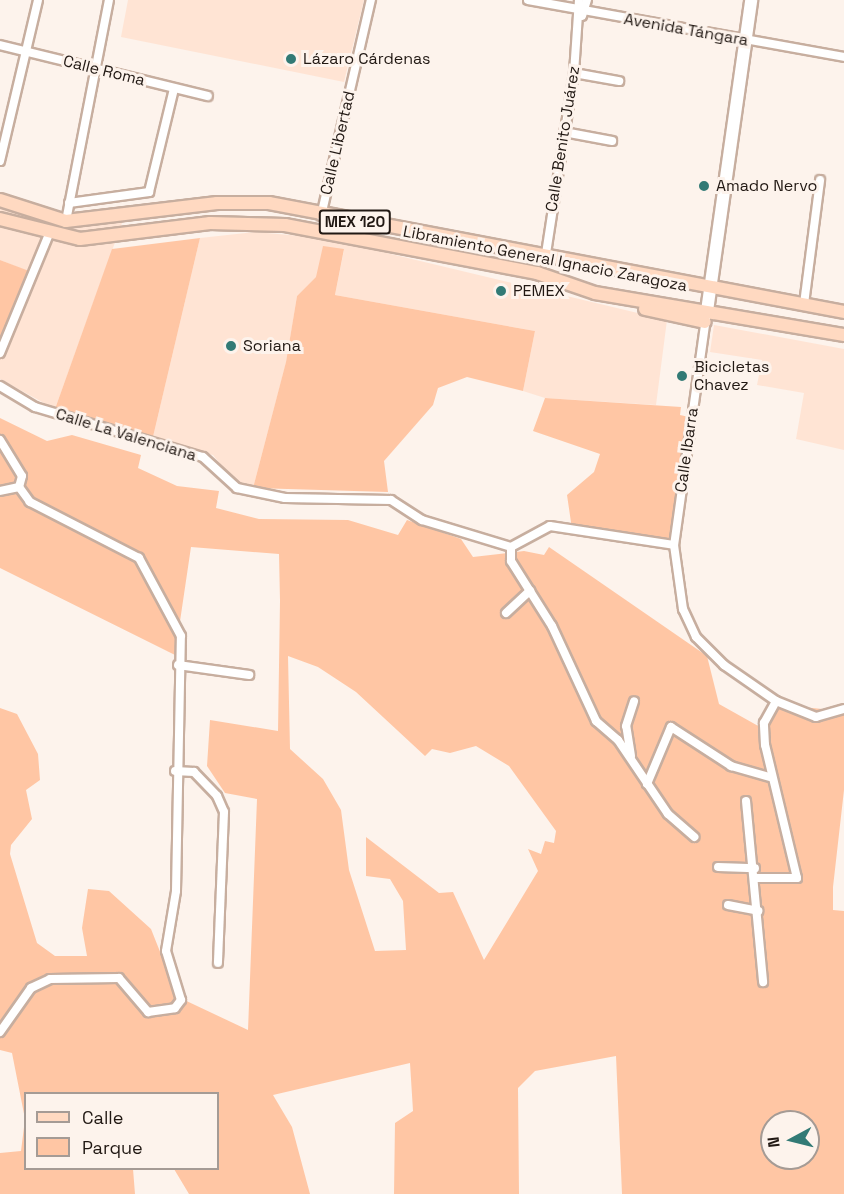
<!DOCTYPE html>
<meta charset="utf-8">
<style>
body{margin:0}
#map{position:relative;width:844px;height:1194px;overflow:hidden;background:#fdf3ec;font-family:"Space Grotesk",sans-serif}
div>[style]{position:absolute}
.built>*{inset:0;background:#ffe4d4}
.green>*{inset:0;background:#ffc6a4}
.roads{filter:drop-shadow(2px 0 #c7ae9f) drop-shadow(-2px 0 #c7ae9f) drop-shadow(0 2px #c7ae9f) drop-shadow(0 -2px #c7ae9f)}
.street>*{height:8px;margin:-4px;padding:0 4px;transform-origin:4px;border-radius:4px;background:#fff}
.secondary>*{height:12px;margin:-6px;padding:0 6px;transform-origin:6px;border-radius:6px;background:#fff}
.primary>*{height:12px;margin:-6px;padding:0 6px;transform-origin:6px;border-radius:6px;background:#ffd9c1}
.dots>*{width:16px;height:16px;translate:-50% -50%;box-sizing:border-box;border:3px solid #fdf3ec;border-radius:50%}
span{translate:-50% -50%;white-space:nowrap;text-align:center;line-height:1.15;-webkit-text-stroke:6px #fdf3ec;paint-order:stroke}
.shield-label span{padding:2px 4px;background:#fdf3ec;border:2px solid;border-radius:4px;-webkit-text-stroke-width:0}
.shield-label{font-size:15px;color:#211813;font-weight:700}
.street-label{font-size:16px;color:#211813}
.poi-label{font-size:16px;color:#211813}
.left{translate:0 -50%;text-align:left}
.legend{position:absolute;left:24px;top:1092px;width:195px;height:78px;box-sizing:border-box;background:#fdf3ec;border:2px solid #a59b95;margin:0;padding:8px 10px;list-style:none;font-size:18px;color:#211813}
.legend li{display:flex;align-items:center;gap:12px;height:30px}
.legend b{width:30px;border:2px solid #a59b95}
.north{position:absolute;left:760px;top:1110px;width:60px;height:60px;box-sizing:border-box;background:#fdf3ec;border:2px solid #a59b95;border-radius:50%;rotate:263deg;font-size:16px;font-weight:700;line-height:24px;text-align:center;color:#211813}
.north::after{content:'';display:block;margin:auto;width:21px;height:27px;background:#327a75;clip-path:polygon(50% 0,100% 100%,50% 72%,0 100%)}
</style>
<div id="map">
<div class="built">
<div style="clip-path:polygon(128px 0,364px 0,344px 82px,121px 37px)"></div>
<div style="clip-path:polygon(0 207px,55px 224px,122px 223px,55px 409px,0 379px,0 358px,37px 275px,0 260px)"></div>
<div style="clip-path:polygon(255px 232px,324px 238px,667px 320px,656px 405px,545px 398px,523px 391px,535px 331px,335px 295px,344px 250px,297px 296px,286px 363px,253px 488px,238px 486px,213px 455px,152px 441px,200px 238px)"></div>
<div style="clip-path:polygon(714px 325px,844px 349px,844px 450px,796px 439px,804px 393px,757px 385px,762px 360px,710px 352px)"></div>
</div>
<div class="green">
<div style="clip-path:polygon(200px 238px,152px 441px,55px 409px,112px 249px)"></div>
<div style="clip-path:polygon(323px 246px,344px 249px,335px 295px,535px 331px,523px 391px,467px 377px,438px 388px,433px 405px,384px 461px,388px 492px,253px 488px,286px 362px,297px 296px,316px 277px)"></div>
<div style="clip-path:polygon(0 260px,37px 274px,0 358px)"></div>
<div style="clip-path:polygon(545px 398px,681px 407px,680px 415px,698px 419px,681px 536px,674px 545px,572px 529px,567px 495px,594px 472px,600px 454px,533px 431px)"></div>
<div style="clip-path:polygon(evenodd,0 418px,47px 441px,72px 435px,141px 455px,138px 468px,177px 486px,219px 491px,216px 508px,259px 519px,348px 520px,398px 535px,407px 520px,461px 539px,473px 557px,524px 551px,544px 555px,549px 547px,707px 656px,719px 704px,760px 727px,788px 700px,802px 707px,833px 710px,844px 705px,844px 790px,833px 887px,833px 910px,844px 911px,844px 1194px,622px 1194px,616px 1056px,535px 1071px,518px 1088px,519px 1194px,394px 1194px,395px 1123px,413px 1111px,410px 1063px,273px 1095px,292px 1127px,310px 1194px,189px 1194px,174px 1169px,218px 1168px,218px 1094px,26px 1094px,26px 1168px,133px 1169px,135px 1194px,0 1194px,0 1153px,21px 1151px,25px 1119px,12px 1053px,0 1050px,0 708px,17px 714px,38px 754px,40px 780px,26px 790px,32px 819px,11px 845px,10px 854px,37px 943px,55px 956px,87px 956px,82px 928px,88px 889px,109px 891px,151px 929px,178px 997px,248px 1030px,257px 799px,225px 793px,207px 766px,210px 720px,278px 731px,280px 601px,279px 554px,191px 547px,175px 655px,0 568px,0 418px,288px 656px,318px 667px,356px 692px,425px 756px,432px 749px,450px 753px,476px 746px,509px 766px,556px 831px,554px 843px,545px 841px,541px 854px,528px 849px,538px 871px,484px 960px,453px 892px,439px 893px,366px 837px,366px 876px,390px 879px,403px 901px,406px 950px,375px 951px,349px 870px,341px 810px,323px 779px,290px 749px,288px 656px,0 418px,772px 1122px,808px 1122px,808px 1158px,772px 1158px,772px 1122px)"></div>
</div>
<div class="roads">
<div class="street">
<div style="left:528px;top:0;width:321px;rotate:10.2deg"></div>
<div style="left:582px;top:16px;width:17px;rotate:-73deg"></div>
<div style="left:0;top:45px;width:214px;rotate:13.8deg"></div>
<div style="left:574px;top:73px;width:46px;rotate:10.1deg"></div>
<div style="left:564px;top:132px;width:49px;rotate:10.6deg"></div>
<div style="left:0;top:161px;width:165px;rotate:-76.7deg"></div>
<div style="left:69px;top:203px;width:81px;rotate:-7.8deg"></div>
<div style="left:149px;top:192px;width:106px;rotate:-76.4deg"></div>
<div style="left:321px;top:216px;width:222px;rotate:-77deg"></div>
<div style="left:66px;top:221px;width:225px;rotate:-79deg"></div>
<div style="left:545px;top:260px;width:189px;rotate:-81.2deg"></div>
<div style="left:574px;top:73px;width:73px;rotate:-86.1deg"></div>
<div style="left:804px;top:304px;width:125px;rotate:-82.6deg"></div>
<div style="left:706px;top:318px;width:229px;rotate:98deg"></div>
<div style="left:674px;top:545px;width:65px;rotate:82deg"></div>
<div style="left:683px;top:609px;width:31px;rotate:65deg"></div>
<div style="left:696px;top:637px;width:40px;rotate:45deg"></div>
<div style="left:724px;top:665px;width:63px;rotate:34.7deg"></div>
<div style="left:776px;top:701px;width:43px;rotate:21.8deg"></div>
<div style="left:816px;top:717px;width:29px;rotate:-16deg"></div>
<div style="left:0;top:353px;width:129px;rotate:-67.6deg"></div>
<div style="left:0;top:386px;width:41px;rotate:31deg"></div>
<div style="left:35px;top:407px;width:175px;rotate:16.6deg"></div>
<div style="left:203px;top:457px;width:46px;rotate:42.4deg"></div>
<div style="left:237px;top:488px;width:49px;rotate:11.8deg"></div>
<div style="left:285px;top:498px;width:106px;rotate:1.1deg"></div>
<div style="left:391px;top:500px;width:37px;rotate:33deg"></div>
<div style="left:422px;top:520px;width:93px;rotate:16.9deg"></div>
<div style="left:511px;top:547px;width:44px;rotate:-28.3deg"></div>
<div style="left:550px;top:526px;width:125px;rotate:8.7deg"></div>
<div style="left:0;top:440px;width:42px;rotate:58.6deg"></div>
<div style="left:22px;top:476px;width:11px;rotate:105deg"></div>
<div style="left:19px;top:487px;width:19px;rotate:168deg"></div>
<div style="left:511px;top:547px;width:14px;rotate:90deg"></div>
<div style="left:511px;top:561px;width:77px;rotate:57.8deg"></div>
<div style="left:552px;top:626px;width:105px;rotate:65.1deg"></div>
<div style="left:596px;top:721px;width:29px;rotate:41deg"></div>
<div style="left:618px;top:740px;width:89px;rotate:56deg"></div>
<div style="left:668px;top:814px;width:35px;rotate:41deg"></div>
<div style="left:506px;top:613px;width:33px;rotate:-43deg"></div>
<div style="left:178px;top:665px;width:72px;rotate:8deg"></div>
<div style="left:631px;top:756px;width:30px;rotate:-99deg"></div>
<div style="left:626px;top:726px;width:26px;rotate:-72deg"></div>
<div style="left:175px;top:771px;width:19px;rotate:3deg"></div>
<div style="left:194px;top:772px;width:33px;rotate:46deg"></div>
<div style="left:217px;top:796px;width:17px;rotate:66deg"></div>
<div style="left:224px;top:812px;width:151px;rotate:92.3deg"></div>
<div style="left:647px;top:784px;width:62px;rotate:-67.2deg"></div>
<div style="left:671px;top:727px;width:72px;rotate:33deg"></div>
<div style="left:731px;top:766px;width:40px;rotate:16deg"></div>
<div style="left:746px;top:801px;width:182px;rotate:84.6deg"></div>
<div style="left:718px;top:867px;width:37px;rotate:2deg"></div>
<div style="left:756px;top:878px;width:41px"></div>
<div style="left:797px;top:878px;width:137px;rotate:-103.5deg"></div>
<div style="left:765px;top:745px;width:22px;rotate:-93deg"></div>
<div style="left:764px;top:723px;width:25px;rotate:-61deg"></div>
<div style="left:728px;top:905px;width:31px;rotate:11deg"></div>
<div style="left:0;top:1032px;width:54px;rotate:-54.8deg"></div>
<div style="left:31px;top:988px;width:21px;rotate:-25deg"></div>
<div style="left:50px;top:979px;width:69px;rotate:-0.8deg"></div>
<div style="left:119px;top:978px;width:45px;rotate:49.5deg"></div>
<div style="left:148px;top:1012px;width:27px;rotate:-8deg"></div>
<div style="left:175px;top:1008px;width:10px;rotate:-53deg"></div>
<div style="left:181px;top:1000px;width:51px;rotate:-107deg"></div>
<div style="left:166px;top:951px;width:61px;rotate:-80.5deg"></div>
<div style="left:176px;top:891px;width:255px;rotate:-88.9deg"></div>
<div style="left:181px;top:636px;width:89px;rotate:-118.3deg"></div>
<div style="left:139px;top:558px;width:123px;rotate:-152.8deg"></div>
<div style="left:30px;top:502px;width:19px;rotate:-126deg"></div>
</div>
<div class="secondary">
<div style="left:707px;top:311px;width:314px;rotate:-81.9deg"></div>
</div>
<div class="primary">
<div style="left:0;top:200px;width:69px;rotate:17.7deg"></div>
<div style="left:66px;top:221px;width:152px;rotate:-6.8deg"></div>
<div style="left:217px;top:203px;width:52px"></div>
<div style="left:269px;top:203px;width:585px;rotate:10.73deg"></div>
<div style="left:0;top:219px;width:82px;rotate:14deg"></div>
<div style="left:80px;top:239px;width:131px;rotate:-7deg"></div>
<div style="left:210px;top:223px;width:75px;rotate:1.5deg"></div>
<div style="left:285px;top:225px;width:257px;rotate:10.8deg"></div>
<div style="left:537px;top:273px;width:61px;rotate:19deg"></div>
<div style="left:595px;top:293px;width:253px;rotate:9.6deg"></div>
<div style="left:645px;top:309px;width:61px;rotate:12.2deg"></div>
</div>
</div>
<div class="dots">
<div style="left:291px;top:59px;background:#327a75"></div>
<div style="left:704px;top:186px;background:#327a75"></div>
<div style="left:501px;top:291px;background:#327a75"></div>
<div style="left:231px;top:346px;background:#327a75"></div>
<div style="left:682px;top:376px;background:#327a75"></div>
</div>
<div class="shield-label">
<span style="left:355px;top:222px">MEX 120</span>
</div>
<div class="street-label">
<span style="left:686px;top:30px;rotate:10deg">Avenida Tángara</span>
<span style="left:104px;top:71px;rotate:14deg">Calle Roma</span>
<span style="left:563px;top:139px;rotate:-81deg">Calle Benito Juárez</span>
<span style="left:338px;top:143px;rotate:-77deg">Calle Libertad</span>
<span style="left:545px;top:259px;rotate:11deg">Libramiento General Ignacio Zaragoza</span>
<span style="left:126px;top:435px;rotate:17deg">Calle La Valenciana</span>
<span style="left:687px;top:450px;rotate:-82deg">Calle Ibarra</span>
</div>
<div class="poi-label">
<span class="left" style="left:303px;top:59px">Lázaro Cárdenas</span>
<span class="left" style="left:716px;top:186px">Amado Nervo</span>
<span class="left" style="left:513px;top:291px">PEMEX</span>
<span class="left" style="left:243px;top:346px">Soriana</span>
<span class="left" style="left:694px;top:376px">Bicicletas<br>Chavez</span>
</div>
<ul class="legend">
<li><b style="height:8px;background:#ffd9c1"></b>Calle</li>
<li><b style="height:16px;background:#ffc6a4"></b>Parque</li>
</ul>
<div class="north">N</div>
</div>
